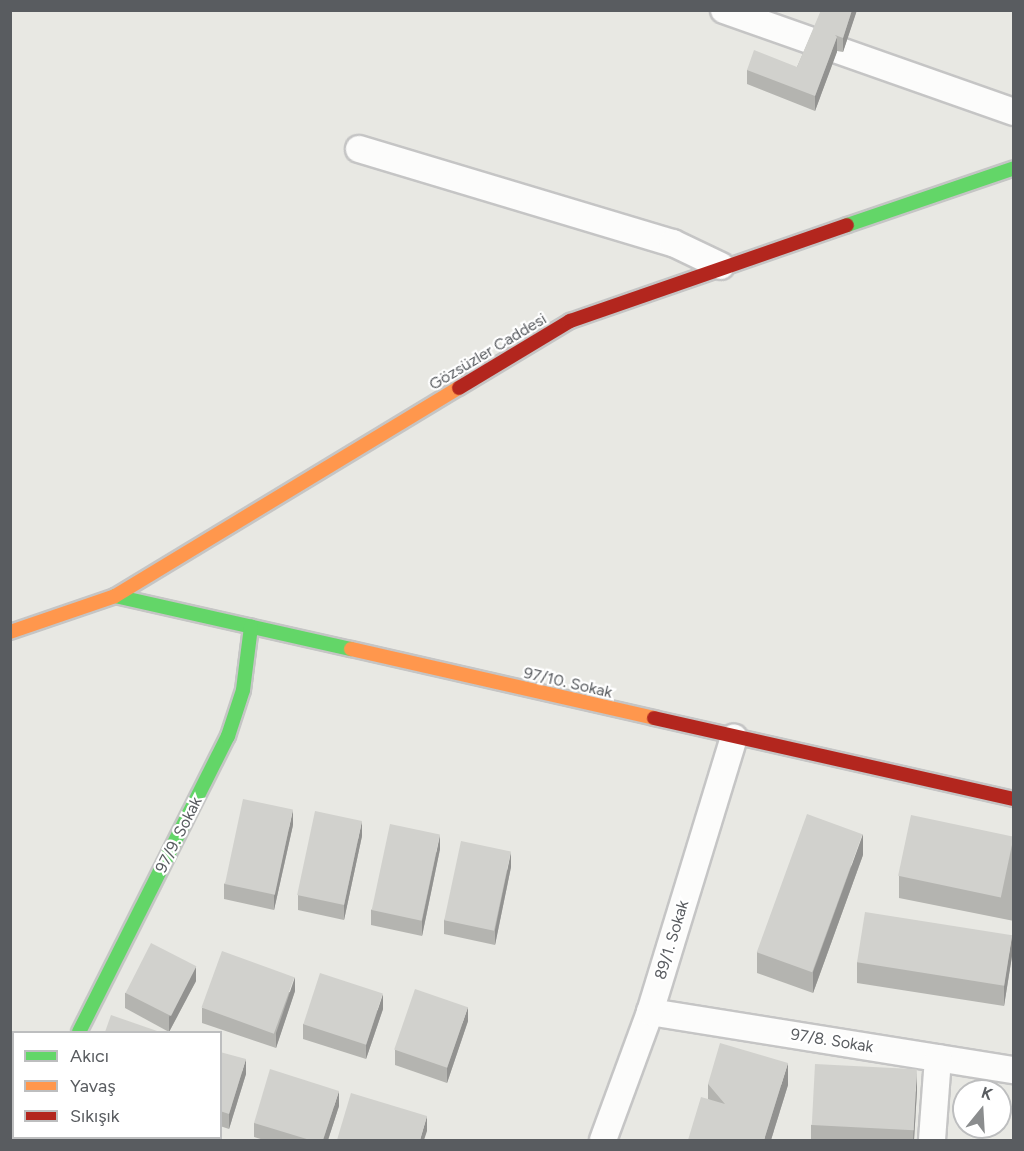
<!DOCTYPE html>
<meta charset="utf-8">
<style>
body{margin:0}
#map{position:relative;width:1024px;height:1151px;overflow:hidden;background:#e8e8e3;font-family:Figtree,sans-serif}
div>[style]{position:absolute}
.roads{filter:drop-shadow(2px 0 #c5c5c5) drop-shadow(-2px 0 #c5c5c5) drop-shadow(0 2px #c5c5c5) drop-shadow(0 -2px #c5c5c5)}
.street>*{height:26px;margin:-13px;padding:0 13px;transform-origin:13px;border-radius:13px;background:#fcfcfb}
.fast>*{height:14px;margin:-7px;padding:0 7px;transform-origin:7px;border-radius:7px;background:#63d668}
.slow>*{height:14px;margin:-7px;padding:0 7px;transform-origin:7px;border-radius:7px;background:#ff974d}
.jam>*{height:14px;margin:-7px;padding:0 7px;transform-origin:7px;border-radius:7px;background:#b3261e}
.wall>*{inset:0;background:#b4b4b0}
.shaded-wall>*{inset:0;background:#929290}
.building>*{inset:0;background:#d1d1cd;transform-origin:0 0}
span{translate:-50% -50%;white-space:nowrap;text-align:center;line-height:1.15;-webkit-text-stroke:4.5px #fff;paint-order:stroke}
.street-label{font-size:16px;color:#595c60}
.frame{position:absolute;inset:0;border:12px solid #595c60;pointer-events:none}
.legend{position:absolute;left:12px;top:1031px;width:210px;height:108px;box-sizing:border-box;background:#fff;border:2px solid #bdbebf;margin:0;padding:8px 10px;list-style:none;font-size:18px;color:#595c60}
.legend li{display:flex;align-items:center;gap:12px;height:30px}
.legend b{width:30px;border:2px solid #bdbebf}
.north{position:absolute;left:952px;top:1079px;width:60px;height:60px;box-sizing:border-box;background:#fff;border:2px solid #bdbebf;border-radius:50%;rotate:18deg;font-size:16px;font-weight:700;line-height:24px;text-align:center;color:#595c60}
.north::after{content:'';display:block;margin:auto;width:21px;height:27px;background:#8b8d8e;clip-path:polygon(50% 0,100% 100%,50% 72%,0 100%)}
</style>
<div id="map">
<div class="roads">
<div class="street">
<div style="left:724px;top:10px;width:307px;rotate:19.4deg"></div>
<div style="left:359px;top:149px;width:328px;rotate:16.7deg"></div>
<div style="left:673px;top:243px;width:53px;rotate:25.6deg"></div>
<div style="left:650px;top:1012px;width:369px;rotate:9.1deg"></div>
<div style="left:120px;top:1138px;width:9px;rotate:13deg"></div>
<div style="left:24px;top:1140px;width:3px;rotate:-45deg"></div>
<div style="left:603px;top:1140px;width:136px;rotate:-69.8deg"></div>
<div style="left:650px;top:1012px;width:287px;rotate:-73deg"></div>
<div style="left:932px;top:1140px;width:82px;rotate:-85.8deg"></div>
</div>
<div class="fast">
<div style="left:847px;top:225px;width:176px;rotate:-18.8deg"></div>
<div style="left:115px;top:596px;width:242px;rotate:12.7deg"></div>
<div style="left:79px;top:1032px;width:331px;rotate:-63.3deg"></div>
<div style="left:228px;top:736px;width:48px;rotate:-71.9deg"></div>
<div style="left:243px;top:690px;width:64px;rotate:-82.8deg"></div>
</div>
<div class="slow">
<div style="left:10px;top:632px;width:111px;rotate:-18.9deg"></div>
<div style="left:115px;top:596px;width:402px;rotate:-31.2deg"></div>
<div style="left:351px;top:649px;width:311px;rotate:12.8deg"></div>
</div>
<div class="jam">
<div style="left:459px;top:388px;width:130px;rotate:-31.1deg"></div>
<div style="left:570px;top:321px;width:293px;rotate:-19.1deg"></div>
<div style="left:654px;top:718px;width:369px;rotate:12.7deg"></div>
</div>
</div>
<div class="wall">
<div style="clip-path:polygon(818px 10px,857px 10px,843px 52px,837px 51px,815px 111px,747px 84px,747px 70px,797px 67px,821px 12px)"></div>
<div style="clip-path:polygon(293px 825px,274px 910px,224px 899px,224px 884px)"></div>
<div style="clip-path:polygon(362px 836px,344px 920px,298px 910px,298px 895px)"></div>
<div style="clip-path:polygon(1014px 836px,1014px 921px,899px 898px,899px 876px)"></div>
<div style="clip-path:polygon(440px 849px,422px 936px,371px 925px,371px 910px)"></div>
<div style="clip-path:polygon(863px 855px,813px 993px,757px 973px,757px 952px)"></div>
<div style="clip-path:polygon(511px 867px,495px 945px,444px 934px,444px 920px)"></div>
<div style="clip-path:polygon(1012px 956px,1004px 1006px,857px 983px,857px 962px)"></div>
<div style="clip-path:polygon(196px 981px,169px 1032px,125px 1008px,125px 993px)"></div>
<div style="clip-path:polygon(295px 991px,276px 1048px,202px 1023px,202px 1008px)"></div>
<div style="clip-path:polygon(383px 1009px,366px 1059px,303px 1039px,303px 1024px)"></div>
<div style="clip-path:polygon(468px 1021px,447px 1083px,395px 1065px,395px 1050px)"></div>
<div style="clip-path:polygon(220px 1052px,246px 1074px,229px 1129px,220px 1126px)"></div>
<div style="clip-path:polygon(708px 1084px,788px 1085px,771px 1140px,708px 1099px)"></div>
<div style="clip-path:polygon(917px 1091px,914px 1140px,811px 1140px,811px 1125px)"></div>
<div style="clip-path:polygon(339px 1106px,328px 1140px,264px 1140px,254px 1137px,254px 1123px)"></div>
</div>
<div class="shaded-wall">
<div style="clip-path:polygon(852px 10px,857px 10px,843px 52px,843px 38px)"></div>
<div style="clip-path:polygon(837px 37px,837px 52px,815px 111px,815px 96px)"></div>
<div style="clip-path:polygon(293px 810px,293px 825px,274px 910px,274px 896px)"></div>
<div style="clip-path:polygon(362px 821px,362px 836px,344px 920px,344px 905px)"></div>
<div style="clip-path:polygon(863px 834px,863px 855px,813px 993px,813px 972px)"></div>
<div style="clip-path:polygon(440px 835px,440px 849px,422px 936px,422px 921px)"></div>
<div style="clip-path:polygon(511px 852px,511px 867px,495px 945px,495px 930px)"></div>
<div style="clip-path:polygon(1012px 935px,1012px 956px,1004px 1006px,1004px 985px)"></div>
<div style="clip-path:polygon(196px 966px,196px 981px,169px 1032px,169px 1017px)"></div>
<div style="clip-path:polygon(295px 977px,295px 991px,276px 1048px,276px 1033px)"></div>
<div style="clip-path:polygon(383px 994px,383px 1009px,366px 1059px,366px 1045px)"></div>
<div style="clip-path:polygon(468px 1007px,468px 1021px,447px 1083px,447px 1068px)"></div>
<div style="clip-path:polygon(246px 1059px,246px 1074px,229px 1129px,229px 1114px)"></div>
<div style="clip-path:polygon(788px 1063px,788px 1085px,771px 1140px,764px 1140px)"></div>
<div style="clip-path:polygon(917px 1070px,917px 1091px,914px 1140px,913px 1140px)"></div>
<div style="clip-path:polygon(339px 1091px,339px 1106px,328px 1140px,323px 1140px)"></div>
<div style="clip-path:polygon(427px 1116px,427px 1131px,424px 1140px,420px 1140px)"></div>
</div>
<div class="building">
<div style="clip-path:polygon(821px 10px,852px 10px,843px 38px,835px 35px,837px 37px,815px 96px,747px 70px,754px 50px,797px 67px)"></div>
<div style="left:243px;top:799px;width:51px;height:87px;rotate:12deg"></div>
<div style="left:315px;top:811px;width:48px;height:86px;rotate:12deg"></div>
<div style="left:807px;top:814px;width:59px;height:147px;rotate:20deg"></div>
<div style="left:911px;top:815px;width:105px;height:62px;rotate:12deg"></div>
<div style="left:390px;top:824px;width:51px;height:88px;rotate:12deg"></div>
<div style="left:461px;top:841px;width:51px;height:81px;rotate:12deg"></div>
<div style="left:865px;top:912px;width:149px;height:51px;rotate:9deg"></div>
<div style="left:151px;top:943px;width:51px;height:56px;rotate:27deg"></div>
<div style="left:222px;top:951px;width:77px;height:60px;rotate:20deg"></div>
<div style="left:320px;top:973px;width:66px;height:54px;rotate:18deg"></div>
<div style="left:415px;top:989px;width:56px;height:64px;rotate:19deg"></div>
<div style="clip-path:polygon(111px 1015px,160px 1032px,105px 1032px)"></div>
<div style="clip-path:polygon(720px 1043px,788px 1063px,764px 1140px,688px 1140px,701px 1097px,725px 1104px,708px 1084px)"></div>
<div style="clip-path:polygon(220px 1052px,246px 1059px,229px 1114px,220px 1111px)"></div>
<div style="left:815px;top:1064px;width:102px;height:61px;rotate:3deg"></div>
<div style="clip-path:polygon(270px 1069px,339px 1091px,323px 1140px,310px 1140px,254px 1123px)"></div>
<div style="clip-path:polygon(351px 1093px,427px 1116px,420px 1140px,337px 1140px)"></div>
</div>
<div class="street-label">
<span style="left:488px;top:352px;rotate:-31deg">Gözsüzler Caddesi</span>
<span style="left:568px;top:683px;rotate:13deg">97/10. Sokak</span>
<span style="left:179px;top:835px;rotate:-63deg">97/9. Sokak</span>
<span style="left:672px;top:940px;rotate:-73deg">89/1. Sokak</span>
<span style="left:832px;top:1041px;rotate:9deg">97/8. Sokak</span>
</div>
<div class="frame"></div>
<ul class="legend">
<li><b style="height:8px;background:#63d668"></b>Akıcı</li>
<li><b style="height:8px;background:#ff974d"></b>Yavaş</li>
<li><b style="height:8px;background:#b3261e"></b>Sıkışık</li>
</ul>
<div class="north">K</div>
</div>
